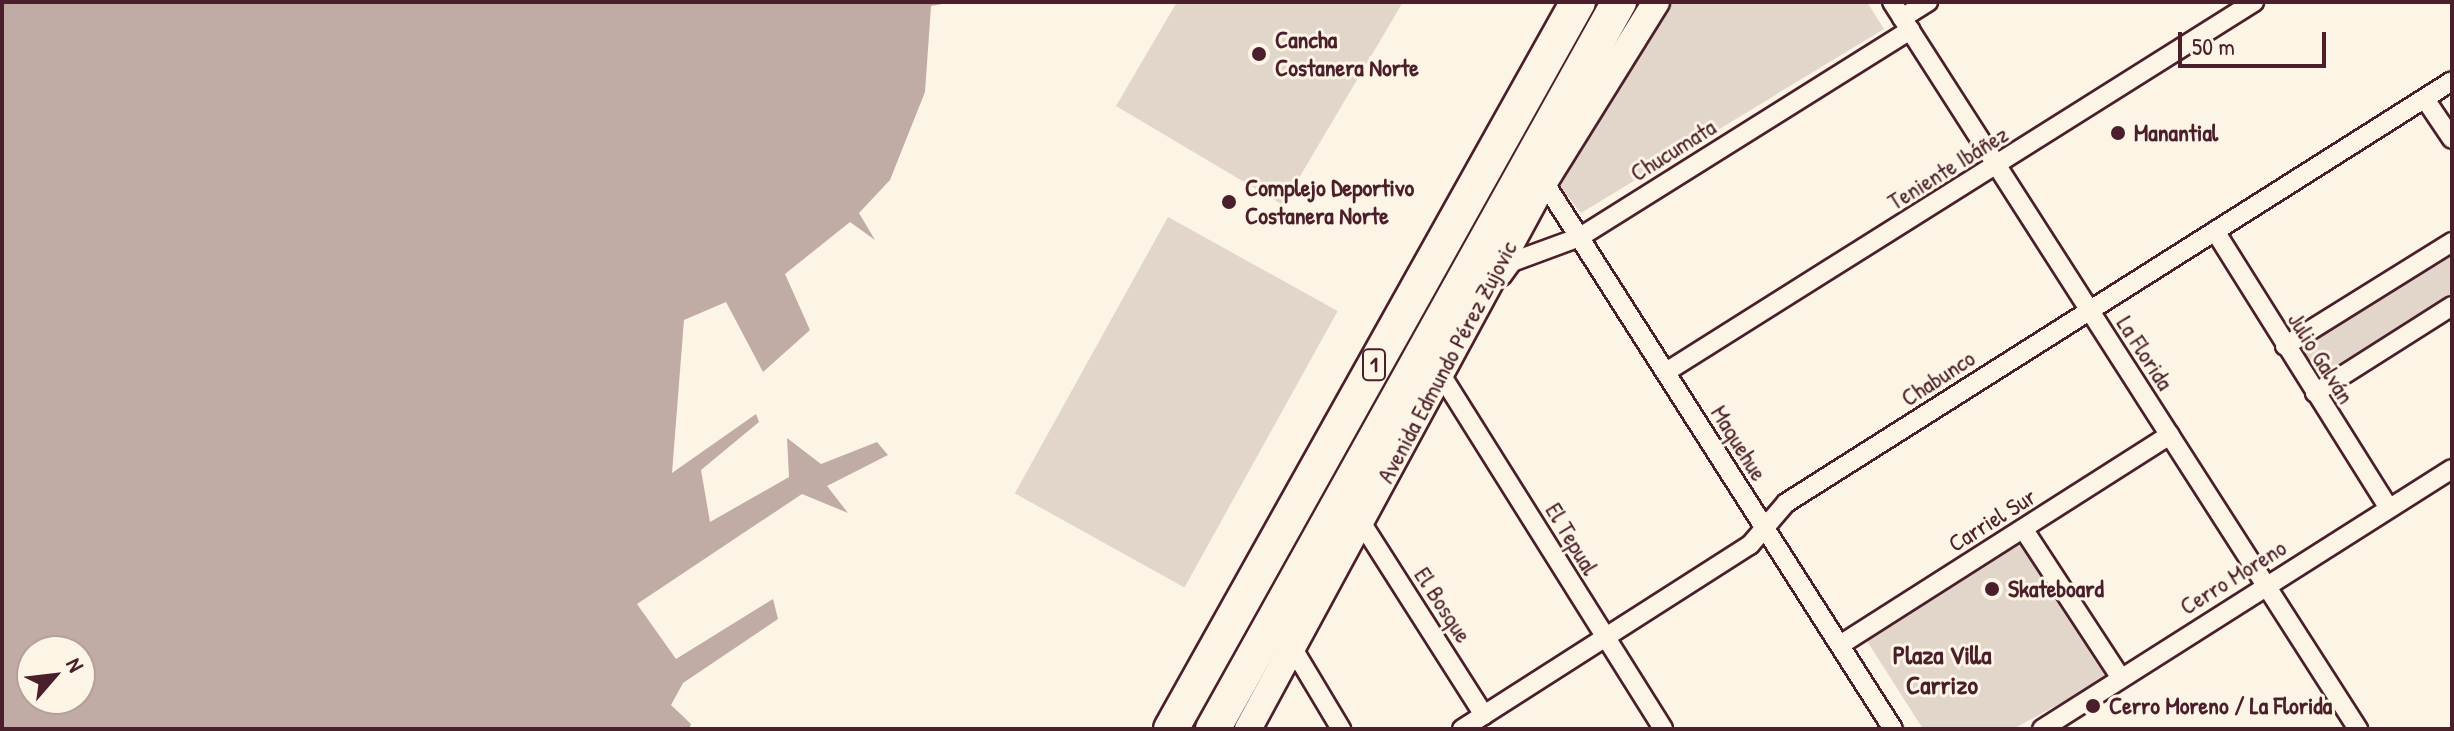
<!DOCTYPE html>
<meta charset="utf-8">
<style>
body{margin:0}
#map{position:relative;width:2454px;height:731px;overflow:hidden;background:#fcf5e5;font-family:"Patrick Hand",sans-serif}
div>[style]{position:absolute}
.green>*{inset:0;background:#e2d5ca;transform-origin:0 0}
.water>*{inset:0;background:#c0aca5}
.roads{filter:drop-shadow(2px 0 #4a1f2b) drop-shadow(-2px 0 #4a1f2b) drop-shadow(0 2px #4a1f2b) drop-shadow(0 -2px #4a1f2b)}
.street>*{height:18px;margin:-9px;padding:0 9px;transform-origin:9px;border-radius:9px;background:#fcf5e5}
.secondary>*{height:26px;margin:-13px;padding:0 13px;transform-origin:13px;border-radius:13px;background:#fcf5e5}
.highway>*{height:34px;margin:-17px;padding:0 17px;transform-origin:17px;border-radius:17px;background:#fcf5e5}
.dots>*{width:22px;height:22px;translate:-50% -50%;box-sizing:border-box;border:4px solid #fcf5e5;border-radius:50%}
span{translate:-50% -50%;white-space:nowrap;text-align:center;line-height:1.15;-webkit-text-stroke:6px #fcf5e5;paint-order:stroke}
.shield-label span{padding:2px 6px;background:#fcf5e5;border:2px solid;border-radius:6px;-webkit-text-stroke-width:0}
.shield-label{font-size:22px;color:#4a1f2b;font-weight:700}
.poi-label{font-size:24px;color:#4a1f2b;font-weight:700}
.left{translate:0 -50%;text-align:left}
.street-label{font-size:24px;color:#4a1f2b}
.neighbourhood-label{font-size:26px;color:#4a1f2b;font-weight:700}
.frame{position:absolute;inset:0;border:4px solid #4a1f2b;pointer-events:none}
.north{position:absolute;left:16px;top:635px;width:80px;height:80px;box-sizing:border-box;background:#fcf5e5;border:2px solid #b59f9b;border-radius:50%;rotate:62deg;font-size:22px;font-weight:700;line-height:32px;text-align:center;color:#4a1f2b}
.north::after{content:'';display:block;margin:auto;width:28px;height:36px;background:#4a1f2b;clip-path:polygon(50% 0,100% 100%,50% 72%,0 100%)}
.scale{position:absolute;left:2178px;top:32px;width:148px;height:36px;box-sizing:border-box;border:4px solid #4a1f2b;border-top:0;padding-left:10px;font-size:24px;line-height:28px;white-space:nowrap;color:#4a1f2b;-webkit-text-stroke:6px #fcf5e5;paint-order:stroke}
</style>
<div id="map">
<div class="green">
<div style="clip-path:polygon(1177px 2px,1403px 2px,1283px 205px,1116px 106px)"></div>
<div style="clip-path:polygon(1591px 2px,1867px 2px,1884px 29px,1581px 213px,1557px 183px,1499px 171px)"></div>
<div style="left:1168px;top:217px;width:194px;height:316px;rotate:29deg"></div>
<div style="clip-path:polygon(2452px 249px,2452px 298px,2317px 382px,2294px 349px)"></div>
<div style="clip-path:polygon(2023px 540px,2109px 677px,2013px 729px,1923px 729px,1867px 641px)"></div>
</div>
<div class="water">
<div style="clip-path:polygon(evenodd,2px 2px,954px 2px,931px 6px,925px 92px,890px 180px,859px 213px,875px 240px,850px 222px,785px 274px,810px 330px,763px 372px,726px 302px,684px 320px,672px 473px,756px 414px,759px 422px,701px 470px,710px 522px,789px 477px,787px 438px,821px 464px,877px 442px,888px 455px,827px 486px,848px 513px,802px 494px,637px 604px,676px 659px,773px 599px,778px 619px,683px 683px,671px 705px,691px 724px,689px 729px,2px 729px,2px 2px,32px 651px,80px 651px,80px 699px,32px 699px,32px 651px)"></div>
</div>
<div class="roads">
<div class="street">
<div style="left:1892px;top:2px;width:864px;rotate:57.34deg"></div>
<div style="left:1902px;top:18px;width:31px;rotate:-32deg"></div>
<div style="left:2425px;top:99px;width:48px;rotate:56deg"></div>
<div style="left:1544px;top:182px;width:649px;rotate:57.46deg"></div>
<div style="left:2215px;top:231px;width:327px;rotate:57.9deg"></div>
<div style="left:1502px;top:276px;width:17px;rotate:-54deg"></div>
<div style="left:1512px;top:262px;width:72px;rotate:-20.2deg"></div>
<div style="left:1580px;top:237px;width:390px;rotate:-32.1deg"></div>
<div style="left:2285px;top:346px;width:197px;rotate:-31.9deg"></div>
<div style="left:1666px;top:372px;width:695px;rotate:-32.18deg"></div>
<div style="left:1440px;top:373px;width:420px;rotate:57.9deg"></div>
<div style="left:2315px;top:393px;width:162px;rotate:-32.4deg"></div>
<div style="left:1361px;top:522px;width:229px;rotate:57.5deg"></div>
<div style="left:2024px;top:530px;width:177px;rotate:56.8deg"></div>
<div style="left:1840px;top:645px;width:391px;rotate:-32.5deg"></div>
<div style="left:1292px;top:647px;width:96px;rotate:59.1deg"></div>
<div style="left:1462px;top:729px;width:342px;rotate:-32.6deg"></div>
<div style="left:1750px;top:545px;width:55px;rotate:-49.4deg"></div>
<div style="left:1786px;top:503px;width:788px;rotate:-32.36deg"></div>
<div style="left:2042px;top:729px;width:485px;rotate:-32.4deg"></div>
</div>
<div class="secondary">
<div style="left:1248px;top:729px;width:622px;rotate:-61.58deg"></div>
<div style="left:1544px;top:182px;width:212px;rotate:-58.1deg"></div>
</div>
<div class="highway">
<div style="left:1171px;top:729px;width:833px;rotate:-60.76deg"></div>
<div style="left:1213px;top:729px;width:833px;rotate:-60.82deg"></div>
</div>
</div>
<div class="dots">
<div style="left:1259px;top:54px;background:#4a1f2b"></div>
<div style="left:2118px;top:133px;background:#4a1f2b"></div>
<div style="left:1229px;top:202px;background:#4a1f2b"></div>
<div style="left:1992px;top:589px;background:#4a1f2b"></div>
<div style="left:2093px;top:706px;background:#4a1f2b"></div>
</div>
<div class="shield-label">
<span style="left:1374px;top:365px">1</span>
</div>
<div class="poi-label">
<span class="left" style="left:1275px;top:54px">Cancha<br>Costanera Norte</span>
<span class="left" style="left:2134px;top:133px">Manantial</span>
<span class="left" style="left:1245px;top:202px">Complejo Deportivo<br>Costanera Norte</span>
<span class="left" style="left:2008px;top:589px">Skateboard</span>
<span class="left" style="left:2109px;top:706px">Cerro Moreno / La Florida</span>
</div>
<div class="street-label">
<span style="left:1673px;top:150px;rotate:-32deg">Chucumata</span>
<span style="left:1948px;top:168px;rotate:-32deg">Teniente Ibáñez</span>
<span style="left:2145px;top:353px;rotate:57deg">La Florida</span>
<span style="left:2321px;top:358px;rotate:58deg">Julio Galván</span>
<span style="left:1447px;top:362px;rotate:-62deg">Avenida Edmundo Pérez Zujovic</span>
<span style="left:1938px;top:378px;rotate:-33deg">Chabunco</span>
<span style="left:1739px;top:443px;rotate:58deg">Maquehue</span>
<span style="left:1992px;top:520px;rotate:-32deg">Carriel Sur</span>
<span style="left:1572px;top:539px;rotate:59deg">El Tepual</span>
<span style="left:2233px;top:577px;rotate:-32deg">Cerro Moreno</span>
<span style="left:1443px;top:605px;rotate:57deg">El Bosque</span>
</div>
<div class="neighbourhood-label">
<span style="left:1942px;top:670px">Plaza Villa<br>Carrizo</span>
</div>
<div class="frame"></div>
<div class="north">N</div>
<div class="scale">50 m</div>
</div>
